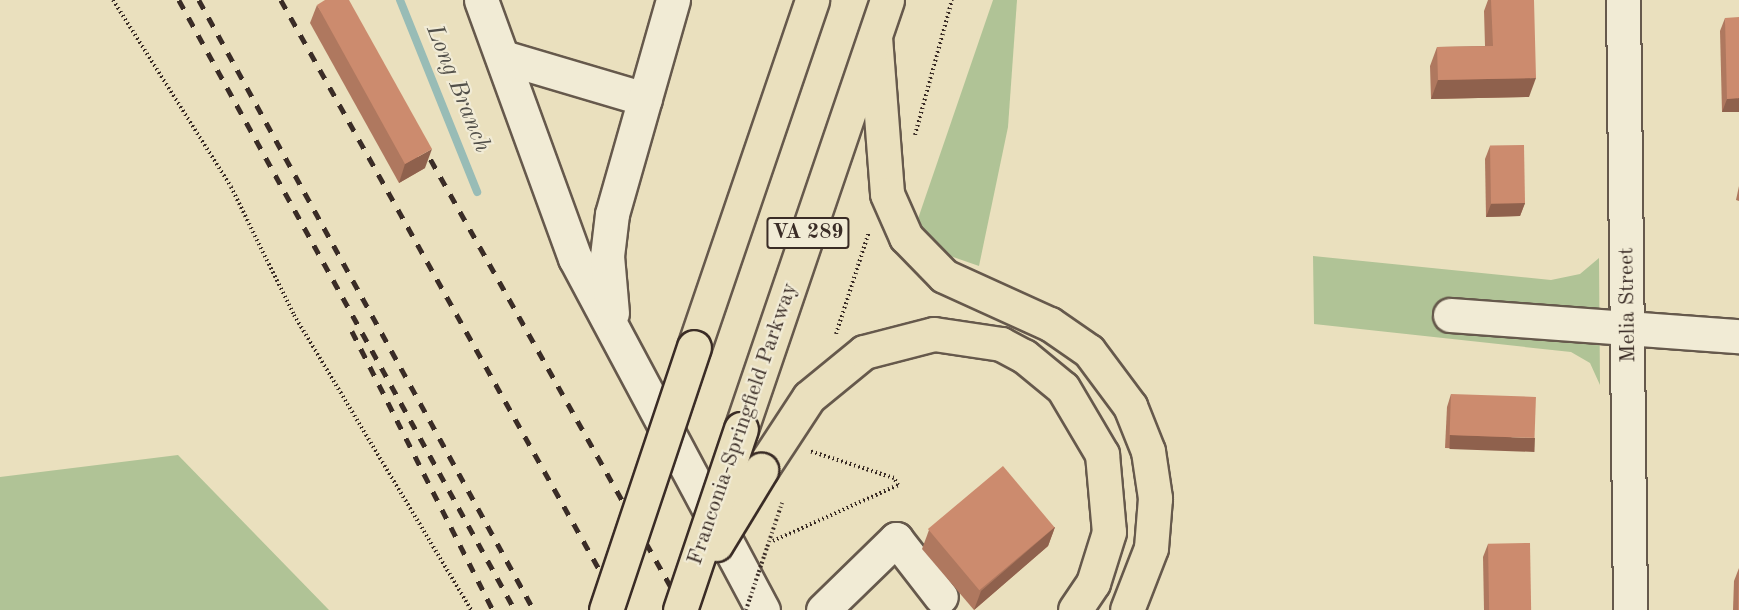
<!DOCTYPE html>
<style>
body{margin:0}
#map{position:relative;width:1739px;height:610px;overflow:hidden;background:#eae0be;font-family:"Old Standard TT",serif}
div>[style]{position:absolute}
.green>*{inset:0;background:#b0c396}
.stream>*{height:8px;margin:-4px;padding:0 4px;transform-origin:4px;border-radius:4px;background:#98bcb6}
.path>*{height:4px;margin-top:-2px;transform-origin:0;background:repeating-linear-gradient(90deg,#3a2c26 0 1.5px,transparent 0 4.5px)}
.roads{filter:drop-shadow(2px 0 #66594c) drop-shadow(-2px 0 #66594c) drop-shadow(0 2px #66594c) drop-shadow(0 -2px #66594c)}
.minor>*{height:33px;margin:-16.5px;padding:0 16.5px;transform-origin:16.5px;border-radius:16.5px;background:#f1ebd5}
.major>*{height:33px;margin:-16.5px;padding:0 16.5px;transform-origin:16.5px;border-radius:16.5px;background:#eae0be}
.rail>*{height:4.5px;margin-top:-2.25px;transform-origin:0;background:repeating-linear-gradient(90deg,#3a2c26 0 10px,transparent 0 20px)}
.path-bridge>*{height:4px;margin-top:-2px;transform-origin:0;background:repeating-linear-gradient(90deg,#3a2c26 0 1.5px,transparent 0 4.5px)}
.bridges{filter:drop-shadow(2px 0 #3a2c26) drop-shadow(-2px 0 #3a2c26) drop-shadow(0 2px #3a2c26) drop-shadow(0 -2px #3a2c26)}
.major-bridge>*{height:33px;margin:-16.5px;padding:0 16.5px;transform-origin:16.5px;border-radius:16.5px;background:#eae0be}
.wall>*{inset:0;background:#af785f}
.shaded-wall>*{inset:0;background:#8f614d;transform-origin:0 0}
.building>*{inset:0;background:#cc8b6e;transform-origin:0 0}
span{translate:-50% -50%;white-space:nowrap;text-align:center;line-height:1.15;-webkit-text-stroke:4.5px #f1ebd5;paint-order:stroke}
.shield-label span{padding:2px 4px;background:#f1ebd5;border:2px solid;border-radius:4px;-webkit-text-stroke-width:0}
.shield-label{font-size:21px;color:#3a2c26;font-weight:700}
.street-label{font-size:22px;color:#3a2c26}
.water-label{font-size:24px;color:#52504a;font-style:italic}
</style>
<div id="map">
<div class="green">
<div style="clip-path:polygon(993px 0,1017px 0,1008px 127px,979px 266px,910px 242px)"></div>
<div style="clip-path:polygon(1313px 256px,1551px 280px,1580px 274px,1599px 258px,1600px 385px,1590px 363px,1571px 352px,1314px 324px)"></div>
<div style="clip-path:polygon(178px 455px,329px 610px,0 610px,0 477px)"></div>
</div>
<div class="stream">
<div style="left:400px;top:0;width:207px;rotate:68.1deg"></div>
</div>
<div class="path">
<div style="left:113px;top:0;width:221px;rotate:57.7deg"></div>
<div style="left:231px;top:187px;width:143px;rotate:63.8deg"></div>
<div style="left:294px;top:315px;width:344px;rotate:59deg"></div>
<div style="left:915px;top:135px;width:140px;rotate:-74.7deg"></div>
<div style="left:836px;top:334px;width:107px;rotate:-72.1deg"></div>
<div style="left:773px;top:541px;width:137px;rotate:-24.1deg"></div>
<div style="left:898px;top:485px;width:8px;rotate:-120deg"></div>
<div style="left:894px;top:478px;width:88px;rotate:-162.2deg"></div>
</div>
<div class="roads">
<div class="minor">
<div style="left:481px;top:0;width:275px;rotate:70deg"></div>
<div style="left:575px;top:258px;width:399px;rotate:61.9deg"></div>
<div style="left:1623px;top:0;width:610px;rotate:89.34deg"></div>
<div style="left:503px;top:57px;width:148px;rotate:16.5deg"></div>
<div style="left:612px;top:313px;width:57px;rotate:-95deg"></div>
<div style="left:607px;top:256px;width:42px;rotate:-83.2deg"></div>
<div style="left:612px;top:214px;width:223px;rotate:-74.1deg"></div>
<div style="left:1450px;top:315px;width:290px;rotate:4.2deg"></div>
<div style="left:823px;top:610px;width:102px;rotate:-44.2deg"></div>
<div style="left:896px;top:539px;width:73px;rotate:52.2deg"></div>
</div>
<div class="major">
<div style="left:875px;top:37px;width:157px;rotate:85.6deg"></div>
<div style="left:887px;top:194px;width:47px;rotate:66.2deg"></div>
<div style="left:906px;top:237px;width:54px;rotate:45.7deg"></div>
<div style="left:944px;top:276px;width:116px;rotate:24.4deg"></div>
<div style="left:1050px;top:324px;width:47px;rotate:34.7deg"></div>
<div style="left:1089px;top:351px;width:69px;rotate:53.3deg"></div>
<div style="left:1130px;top:406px;width:48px;rotate:68.2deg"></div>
<div style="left:1148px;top:451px;width:48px;rotate:81.5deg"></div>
<div style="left:1155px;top:498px;width:50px;rotate:94.6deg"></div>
<div style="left:1151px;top:548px;width:66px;rotate:111.2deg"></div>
<div style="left:694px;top:347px;width:367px;rotate:-71.2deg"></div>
<div style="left:741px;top:429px;width:453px;rotate:-71.2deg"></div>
<div style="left:761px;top:470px;width:87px;rotate:-56.7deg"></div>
<div style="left:809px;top:397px;width:71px;rotate:-39.3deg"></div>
<div style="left:864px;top:352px;width:72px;rotate:-14.4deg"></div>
<div style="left:934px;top:334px;width:68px;rotate:8.5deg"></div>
<div style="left:1001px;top:344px;width:26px;rotate:28deg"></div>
<div style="left:1024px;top:356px;width:50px;rotate:39.4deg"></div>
<div style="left:1063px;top:388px;width:77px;rotate:59.4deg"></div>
<div style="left:1102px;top:454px;width:78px;rotate:84.9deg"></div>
<div style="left:1109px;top:532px;width:53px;rotate:107.4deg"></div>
<div style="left:1093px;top:583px;width:32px;rotate:124deg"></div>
</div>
</div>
<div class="rail">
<div style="left:179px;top:0;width:696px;rotate:61.15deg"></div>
<div style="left:199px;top:0;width:696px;rotate:61.23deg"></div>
<div style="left:281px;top:0;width:699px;rotate:60.79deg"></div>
<div style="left:421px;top:142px;width:537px;rotate:60.67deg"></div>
<div style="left:352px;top:331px;width:313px;rotate:63.2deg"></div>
</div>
<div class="path-bridge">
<div style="left:746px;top:610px;width:113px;rotate:-71.4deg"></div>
</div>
<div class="bridges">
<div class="major-bridge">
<div style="left:716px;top:544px;width:87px;rotate:-58.7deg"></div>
<div style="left:606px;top:610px;width:277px;rotate:-71.5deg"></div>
<div style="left:680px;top:610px;width:191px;rotate:-71.4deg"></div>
</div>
</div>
<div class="wall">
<div style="clip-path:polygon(1488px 0,1534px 0,1529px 97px,1431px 99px,1430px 66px,1437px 47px,1485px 46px,1484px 11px)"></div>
<div style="clip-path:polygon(317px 5px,425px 168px,399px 183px,310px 23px)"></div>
<div style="clip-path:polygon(1725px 18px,1739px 112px,1722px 112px,1720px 31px)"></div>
<div style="clip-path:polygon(1490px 146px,1525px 203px,1520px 216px,1486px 217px,1485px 159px)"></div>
<div style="clip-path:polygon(1739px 186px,1739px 201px,1736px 200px)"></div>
<div style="clip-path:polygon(1451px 394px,1530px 451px,1445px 448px,1447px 407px)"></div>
<div style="clip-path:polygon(1055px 527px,1048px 546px,974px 610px,922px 549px,929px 530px)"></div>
<div style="clip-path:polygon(1488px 544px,1531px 610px,1484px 610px,1483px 557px)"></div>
<div style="clip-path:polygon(1739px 568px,1739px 610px,1733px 610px,1734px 581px)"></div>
</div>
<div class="shaded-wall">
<div style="clip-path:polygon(1536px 78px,1529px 97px,1431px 99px,1438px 80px)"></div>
<div style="clip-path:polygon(1739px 98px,1739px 112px,1722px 112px,1727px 99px)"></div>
<div style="clip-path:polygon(432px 149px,425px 168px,399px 183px,405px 164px)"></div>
<div style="clip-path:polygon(1525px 203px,1520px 216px,1486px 217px,1491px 204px)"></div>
<div style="left:1450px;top:435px;width:85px;height:14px;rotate:2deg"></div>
<div style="clip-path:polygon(1055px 527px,1048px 546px,974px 610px,981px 591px)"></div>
</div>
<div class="building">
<div style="clip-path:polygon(325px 0,349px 0,432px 149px,405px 164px,317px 5px)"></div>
<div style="clip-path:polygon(1491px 0,1534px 0,1536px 78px,1438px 80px,1437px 47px,1493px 46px)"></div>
<div style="clip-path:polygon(1739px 17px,1739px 98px,1727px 99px,1725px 18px)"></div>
<div style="left:1524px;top:145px;width:58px;height:34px;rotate:89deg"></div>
<div style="left:1451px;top:394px;width:85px;height:41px;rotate:2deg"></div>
<div style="left:1003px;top:466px;width:80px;height:98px;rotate:50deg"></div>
<div style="left:1530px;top:543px;width:67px;height:42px;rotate:89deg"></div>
<div style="clip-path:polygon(1739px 568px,1739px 610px,1738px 610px)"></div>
</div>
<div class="shield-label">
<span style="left:808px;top:233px">VA 289</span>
</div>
<div class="street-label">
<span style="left:1628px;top:305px;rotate:-91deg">Melia Street</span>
<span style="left:743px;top:424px;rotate:-71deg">Franconia-Springfield Parkway</span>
</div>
<div class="water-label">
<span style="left:457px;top:89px;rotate:68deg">Long Branch</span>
</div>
</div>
